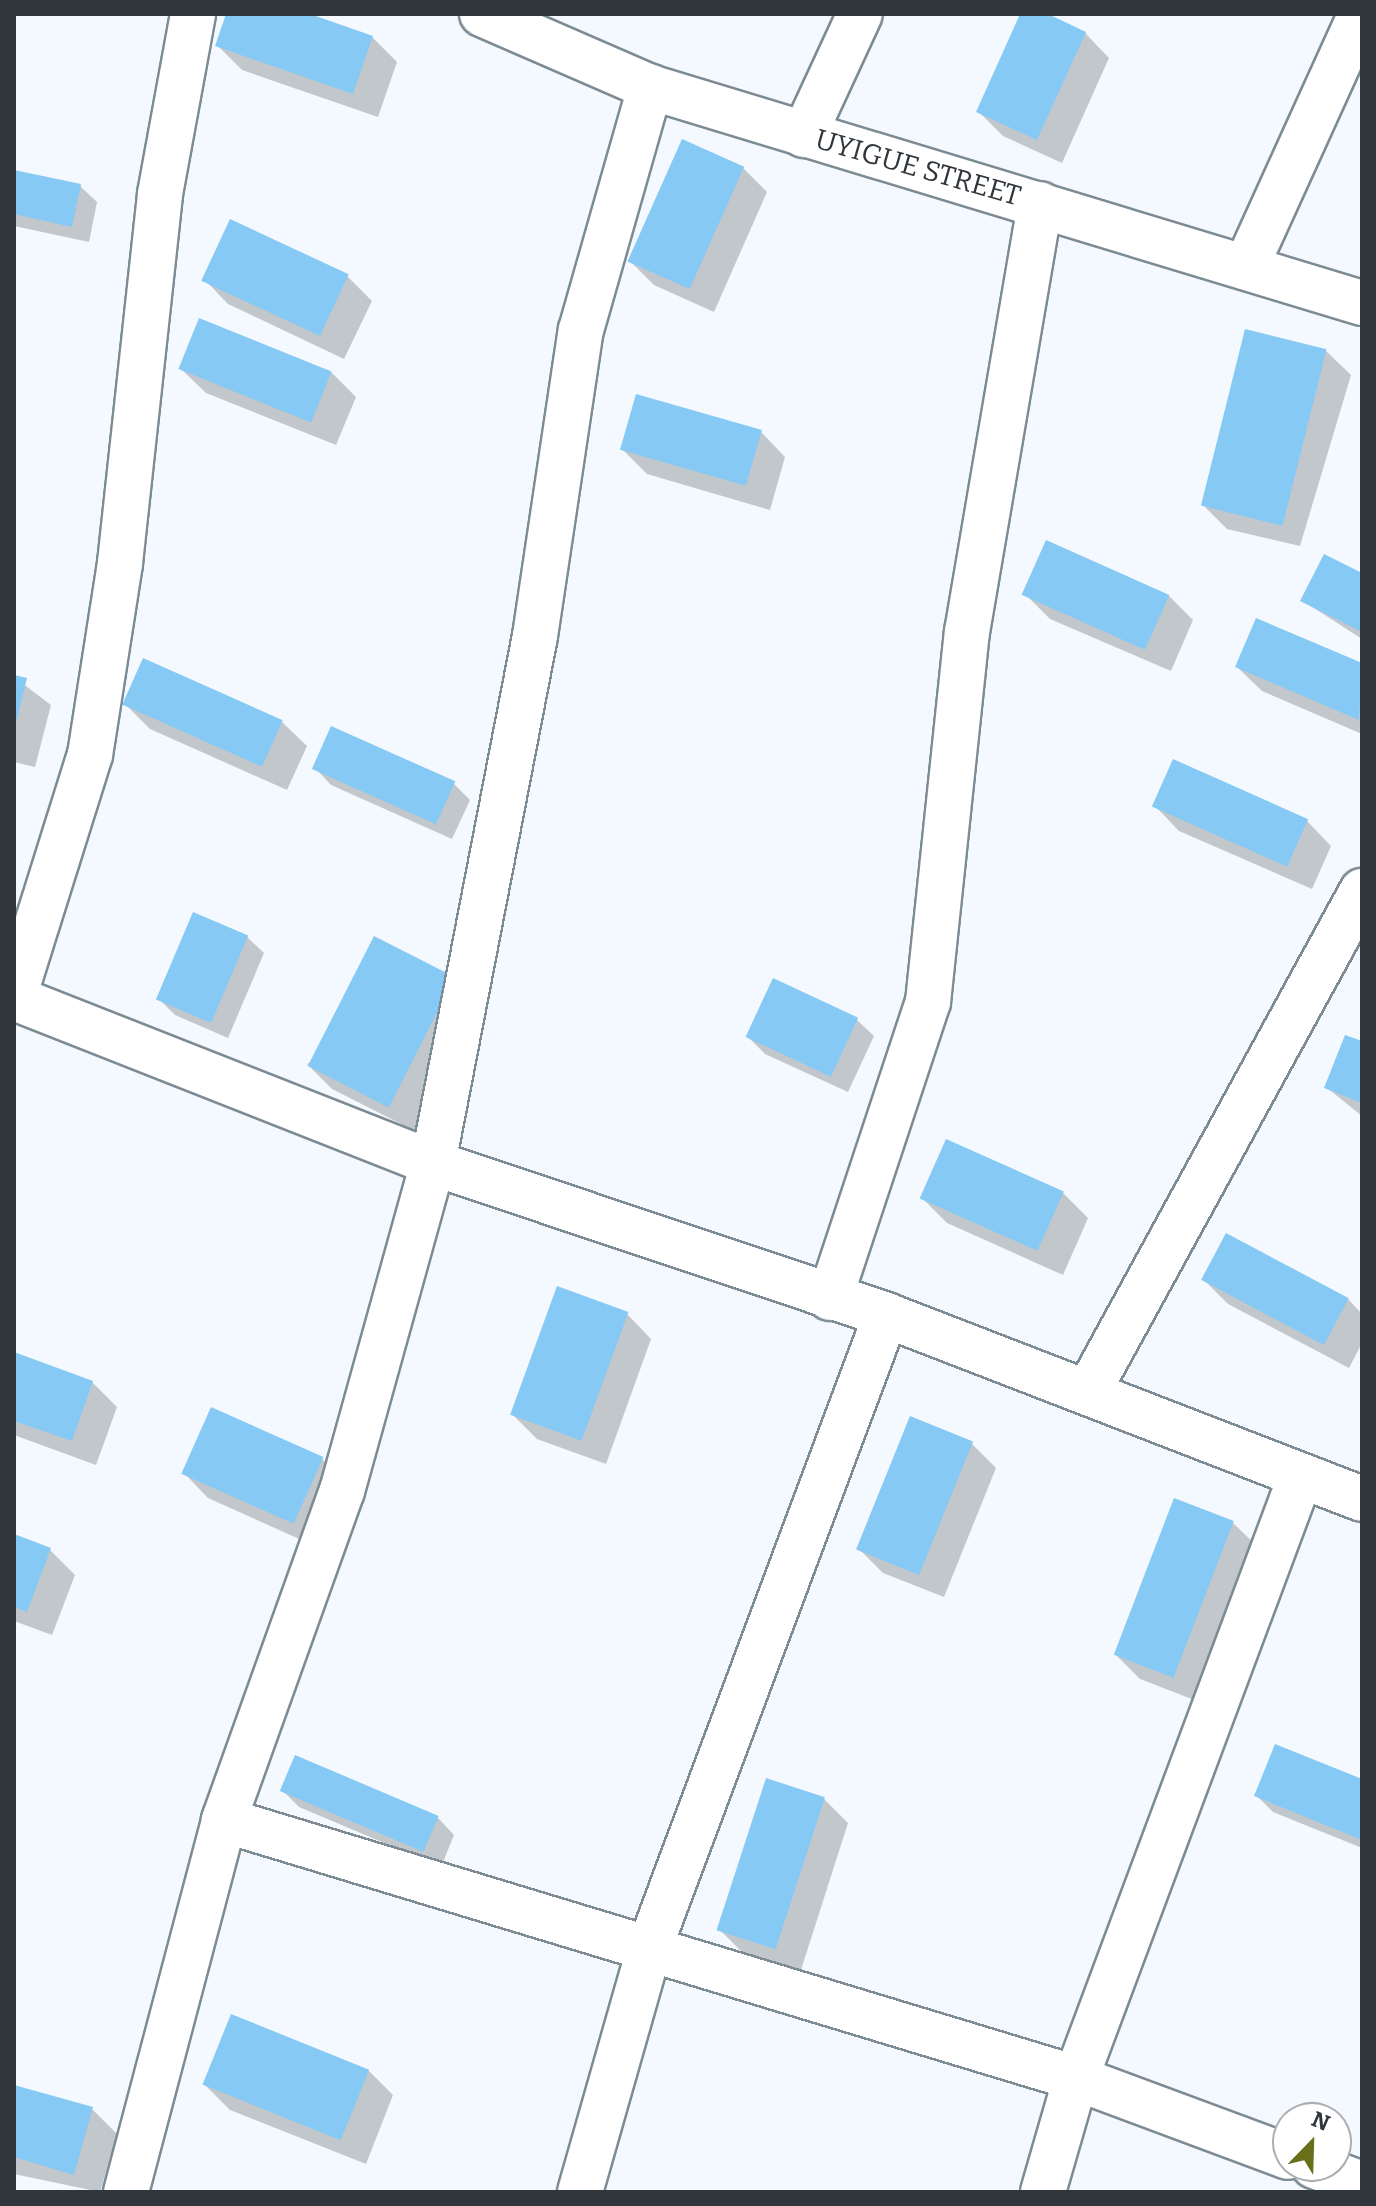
<!DOCTYPE html>
<style>
body{margin:0}
#map{position:relative;width:1376px;height:2206px;overflow:hidden;background:#f3f9fe;font-family:Bitter,serif}
div>[style]{position:absolute}
.shadow>*{inset:0;background:#0003}
.building>*{inset:0;background:#86c9f4;transform-origin:0 0}
.roads{filter:drop-shadow(2px 0 #7c8b94) drop-shadow(-2px 0 #7c8b94) drop-shadow(0 2px #7c8b94) drop-shadow(0 -2px #7c8b94)}
.minor>*{height:44px;margin:-22px;padding:0 22px;transform-origin:22px;border-radius:22px;background:#fff}
span{translate:-50% -50%;white-space:nowrap;text-align:center;line-height:1.15;-webkit-text-stroke:7px #fff;paint-order:stroke}
.street-label{font-size:28px;color:#30363b}
.frame{position:absolute;inset:0;border:16px solid #30363b;pointer-events:none}
.north{position:absolute;left:1272px;top:2102px;width:80px;height:80px;box-sizing:border-box;background:#fff;border:2px solid #acafb1;border-radius:50%;rotate:23deg;font-size:22px;font-weight:700;line-height:32px;text-align:center;color:#30363b}
.north::after{content:'';display:block;margin:auto;width:28px;height:36px;background:#687119;clip-path:polygon(50% 0,100% 100%,50% 72%,0 100%)}
</style>
<div id="map">
<div class="shadow">
<div style="clip-path:polygon(228px 14px,304px 14px,372px 37px,397px 62px,378px 117px,242px 70px,218px 46px)"></div>
<div style="clip-path:polygon(1022px 14px,1043px 14px,1085px 33px,1109px 58px,1062px 163px,1003px 136px,978px 111px)"></div>
<div style="clip-path:polygon(743px 168px,767px 192px,714px 312px,654px 285px,630px 261px)"></div>
<div style="clip-path:polygon(14px 172px,80px 186px,97px 202px,89px 242px,14px 226px)"></div>
<div style="clip-path:polygon(347px 276px,372px 301px,344px 359px,228px 304px,204px 279px)"></div>
<div style="clip-path:polygon(1326px 351px,1351px 375px,1300px 546px,1227px 529px,1202px 504px)"></div>
<div style="clip-path:polygon(181px 369px,331px 372px,356px 397px,336px 445px,206px 393px)"></div>
<div style="clip-path:polygon(761px 432px,785px 457px,770px 510px,647px 474px,622px 449px)"></div>
<div style="clip-path:polygon(1325px 557px,1362px 576px,1362px 639px,1303px 601px)"></div>
<div style="clip-path:polygon(1025px 594px,1168px 595px,1193px 620px,1171px 671px,1050px 619px)"></div>
<div style="clip-path:polygon(1257px 620px,1362px 665px,1362px 734px,1262px 691px,1237px 667px)"></div>
<div style="clip-path:polygon(14px 677px,51px 705px,35px 767px,14px 762px)"></div>
<div style="clip-path:polygon(125px 704px,282px 722px,307px 746px,287px 790px,150px 729px)"></div>
<div style="clip-path:polygon(315px 768px,453px 783px,470px 800px,452px 839px,331px 785px)"></div>
<div style="clip-path:polygon(1155px 806px,1307px 821px,1331px 846px,1312px 889px,1179px 831px)"></div>
<div style="clip-path:polygon(247px 937px,264px 953px,228px 1038px,175px 1015px,159px 999px)"></div>
<div style="clip-path:polygon(454px 980px,423px 1135px,332px 1089px,307px 1064px)"></div>
<div style="clip-path:polygon(857px 1020px,874px 1036px,848px 1092px,765px 1054px,748px 1037px)"></div>
<div style="clip-path:polygon(1362px 1044px,1362px 1116px,1326px 1087px)"></div>
<div style="clip-path:polygon(1063px 1193px,1088px 1218px,1063px 1275px,947px 1223px,922px 1198px)"></div>
<div style="clip-path:polygon(1203px 1279px,1348px 1299px,1362px 1314px,1362px 1343px,1349px 1368px,1228px 1304px)"></div>
<div style="clip-path:polygon(627px 1314px,651px 1339px,606px 1464px,537px 1439px,512px 1414px)"></div>
<div style="clip-path:polygon(14px 1354px,92px 1382px,117px 1407px,96px 1465px,14px 1435px)"></div>
<div style="clip-path:polygon(971px 1443px,996px 1468px,944px 1597px,883px 1573px,858px 1548px)"></div>
<div style="clip-path:polygon(322px 1459px,346px 1483px,317px 1547px,208px 1498px,184px 1473px)"></div>
<div style="clip-path:polygon(1233px 1523px,1258px 1547px,1197px 1701px,1140px 1679px,1116px 1655px)"></div>
<div style="clip-path:polygon(14px 1536px,50px 1550px,75px 1575px,52px 1635px,14px 1621px)"></div>
<div style="clip-path:polygon(1362px 1781px,1362px 1848px,1273px 1812px,1257px 1796px)"></div>
<div style="clip-path:polygon(282px 1790px,438px 1818px,454px 1835px,441px 1867px,299px 1807px)"></div>
<div style="clip-path:polygon(824px 1799px,848px 1823px,800px 1973px,744px 1954px,719px 1929px)"></div>
<div style="clip-path:polygon(369px 2071px,393px 2095px,366px 2164px,230px 2110px,205px 2085px)"></div>
<div style="clip-path:polygon(14px 2087px,92px 2109px,117px 2134px,100px 2192px,14px 2174px)"></div>
</div>
<div class="building">
<div style="clip-path:polygon(226px 14px,310px 14px,373px 36px,353px 94px,215px 46px)"></div>
<div style="clip-path:polygon(1020px 14px,1048px 14px,1086px 32px,1037px 140px,976px 112px)"></div>
<div style="left:682px;top:139px;width:68px;height:134px;rotate:24deg"></div>
<div style="clip-path:polygon(14px 170px,81px 184px,72px 227px,14px 214px)"></div>
<div style="left:230px;top:219px;width:131px;height:68px;rotate:25deg"></div>
<div style="left:199px;top:318px;width:143px;height:55px;rotate:22deg"></div>
<div style="left:1245px;top:329px;width:84px;height:182px;rotate:14deg"></div>
<div style="left:636px;top:394px;width:131px;height:58px;rotate:16deg"></div>
<div style="left:1046px;top:540px;width:135px;height:60px;rotate:24deg"></div>
<div style="clip-path:polygon(1324px 554px,1362px 573px,1360px 631px,1300px 601px)"></div>
<div style="clip-path:polygon(1256px 618px,1362px 663px,1359px 720px,1235px 667px)"></div>
<div style="left:143px;top:658px;width:153px;height:51px;rotate:24deg"></div>
<div style="clip-path:polygon(14px 675px,27px 678px,15px 727px,14px 727px)"></div>
<div style="left:331px;top:726px;width:136px;height:47px;rotate:24deg"></div>
<div style="left:1173px;top:759px;width:148px;height:52px;rotate:24deg"></div>
<div style="left:193px;top:912px;width:60px;height:95px;rotate:23deg"></div>
<div style="left:374px;top:936px;width:91px;height:146px;rotate:27deg"></div>
<div style="left:773px;top:978px;width:94px;height:65px;rotate:25deg"></div>
<div style="clip-path:polygon(1345px 1035px,1362px 1041px,1362px 1103px,1324px 1088px)"></div>
<div style="left:946px;top:1139px;width:129px;height:65px;rotate:24deg"></div>
<div style="left:1226px;top:1233px;width:139px;height:53px;rotate:28deg"></div>
<div style="left:557px;top:1286px;width:76px;height:137px;rotate:20deg"></div>
<div style="clip-path:polygon(14px 1352px,93px 1381px,72px 1441px,14px 1421px)"></div>
<div style="left:211px;top:1407px;width:123px;height:73px;rotate:24deg"></div>
<div style="left:910px;top:1416px;width:68px;height:144px;rotate:22deg"></div>
<div style="left:1174px;top:1498px;width:64px;height:168px;rotate:21deg"></div>
<div style="clip-path:polygon(14px 1534px,51px 1548px,27px 1612px,14px 1607px)"></div>
<div style="clip-path:polygon(1275px 1744px,1362px 1779px,1362px 1840px,1254px 1796px)"></div>
<div style="left:295px;top:1755px;width:156px;height:39px;rotate:23deg"></div>
<div style="left:766px;top:1778px;width:62px;height:160px;rotate:18deg"></div>
<div style="left:231px;top:2014px;width:149px;height:76px;rotate:22deg"></div>
<div style="clip-path:polygon(14px 2085px,93px 2107px,74px 2175px,14px 2157px)"></div>
</div>
<div class="roads">
<div class="minor">
<div style="left:482px;top:14px;width:183px;rotate:23.5deg"></div>
<div style="left:650px;top:87px;width:744px;rotate:16.88deg"></div>
<div style="left:804px;top:135px;width:133px;rotate:-65.2deg"></div>
<div style="left:1246px;top:267px;width:278px;rotate:-65.6deg"></div>
<div style="left:14px;top:997px;width:254px;rotate:-72.6deg"></div>
<div style="left:90px;top:755px;width:194px;rotate:-81.1deg"></div>
<div style="left:120px;top:563px;width:371px;rotate:-83.8deg"></div>
<div style="left:160px;top:194px;width:183px;rotate:-79.6deg"></div>
<div style="left:14px;top:998px;width:450px;rotate:21.5deg"></div>
<div style="left:433px;top:1163px;width:478px;rotate:18.5deg"></div>
<div style="left:886px;top:1315px;width:510px;rotate:21.13deg"></div>
<div style="left:830px;top:1298px;width:312px;rotate:-71.7deg"></div>
<div style="left:928px;top:1002px;width:372px;rotate:-84deg"></div>
<div style="left:967px;top:632px;width:434px;rotate:-80.3deg"></div>
<div style="left:1089px;top:1390px;width:569px;rotate:-61.32deg"></div>
<div style="left:224px;top:1820px;width:890px;rotate:16.85deg"></div>
<div style="left:1076px;top:2078px;width:226px;rotate:20.4deg"></div>
<div style="left:1314px;top:2166px;width:51px;rotate:20.6deg"></div>
<div style="left:126px;top:2192px;width:385px;rotate:-75.2deg"></div>
<div style="left:224px;top:1820px;width:350px;rotate:-70.3deg"></div>
<div style="left:342px;top:1491px;width:340px;rotate:-74.5deg"></div>
<div style="left:433px;top:1163px;width:537px;rotate:-79.05deg"></div>
<div style="left:535px;top:636px;width:309px;rotate:-81.5deg"></div>
<div style="left:581px;top:330px;width:253px;rotate:-74.1deg"></div>
<div style="left:580px;top:2192px;width:253px;rotate:-74.1deg"></div>
<div style="left:649px;top:1949px;width:677px;rotate:-69.5deg"></div>
<div style="left:1043px;top:2192px;width:119px;rotate:-73.9deg"></div>
<div style="left:1076px;top:2078px;width:640px;rotate:-69.53deg"></div>
</div>
</div>
<div class="street-label">
<span style="left:918px;top:168px;rotate:16deg">UYIGUE STREET</span>
</div>
<div class="frame"></div>
<div class="north">N</div>
</div>
